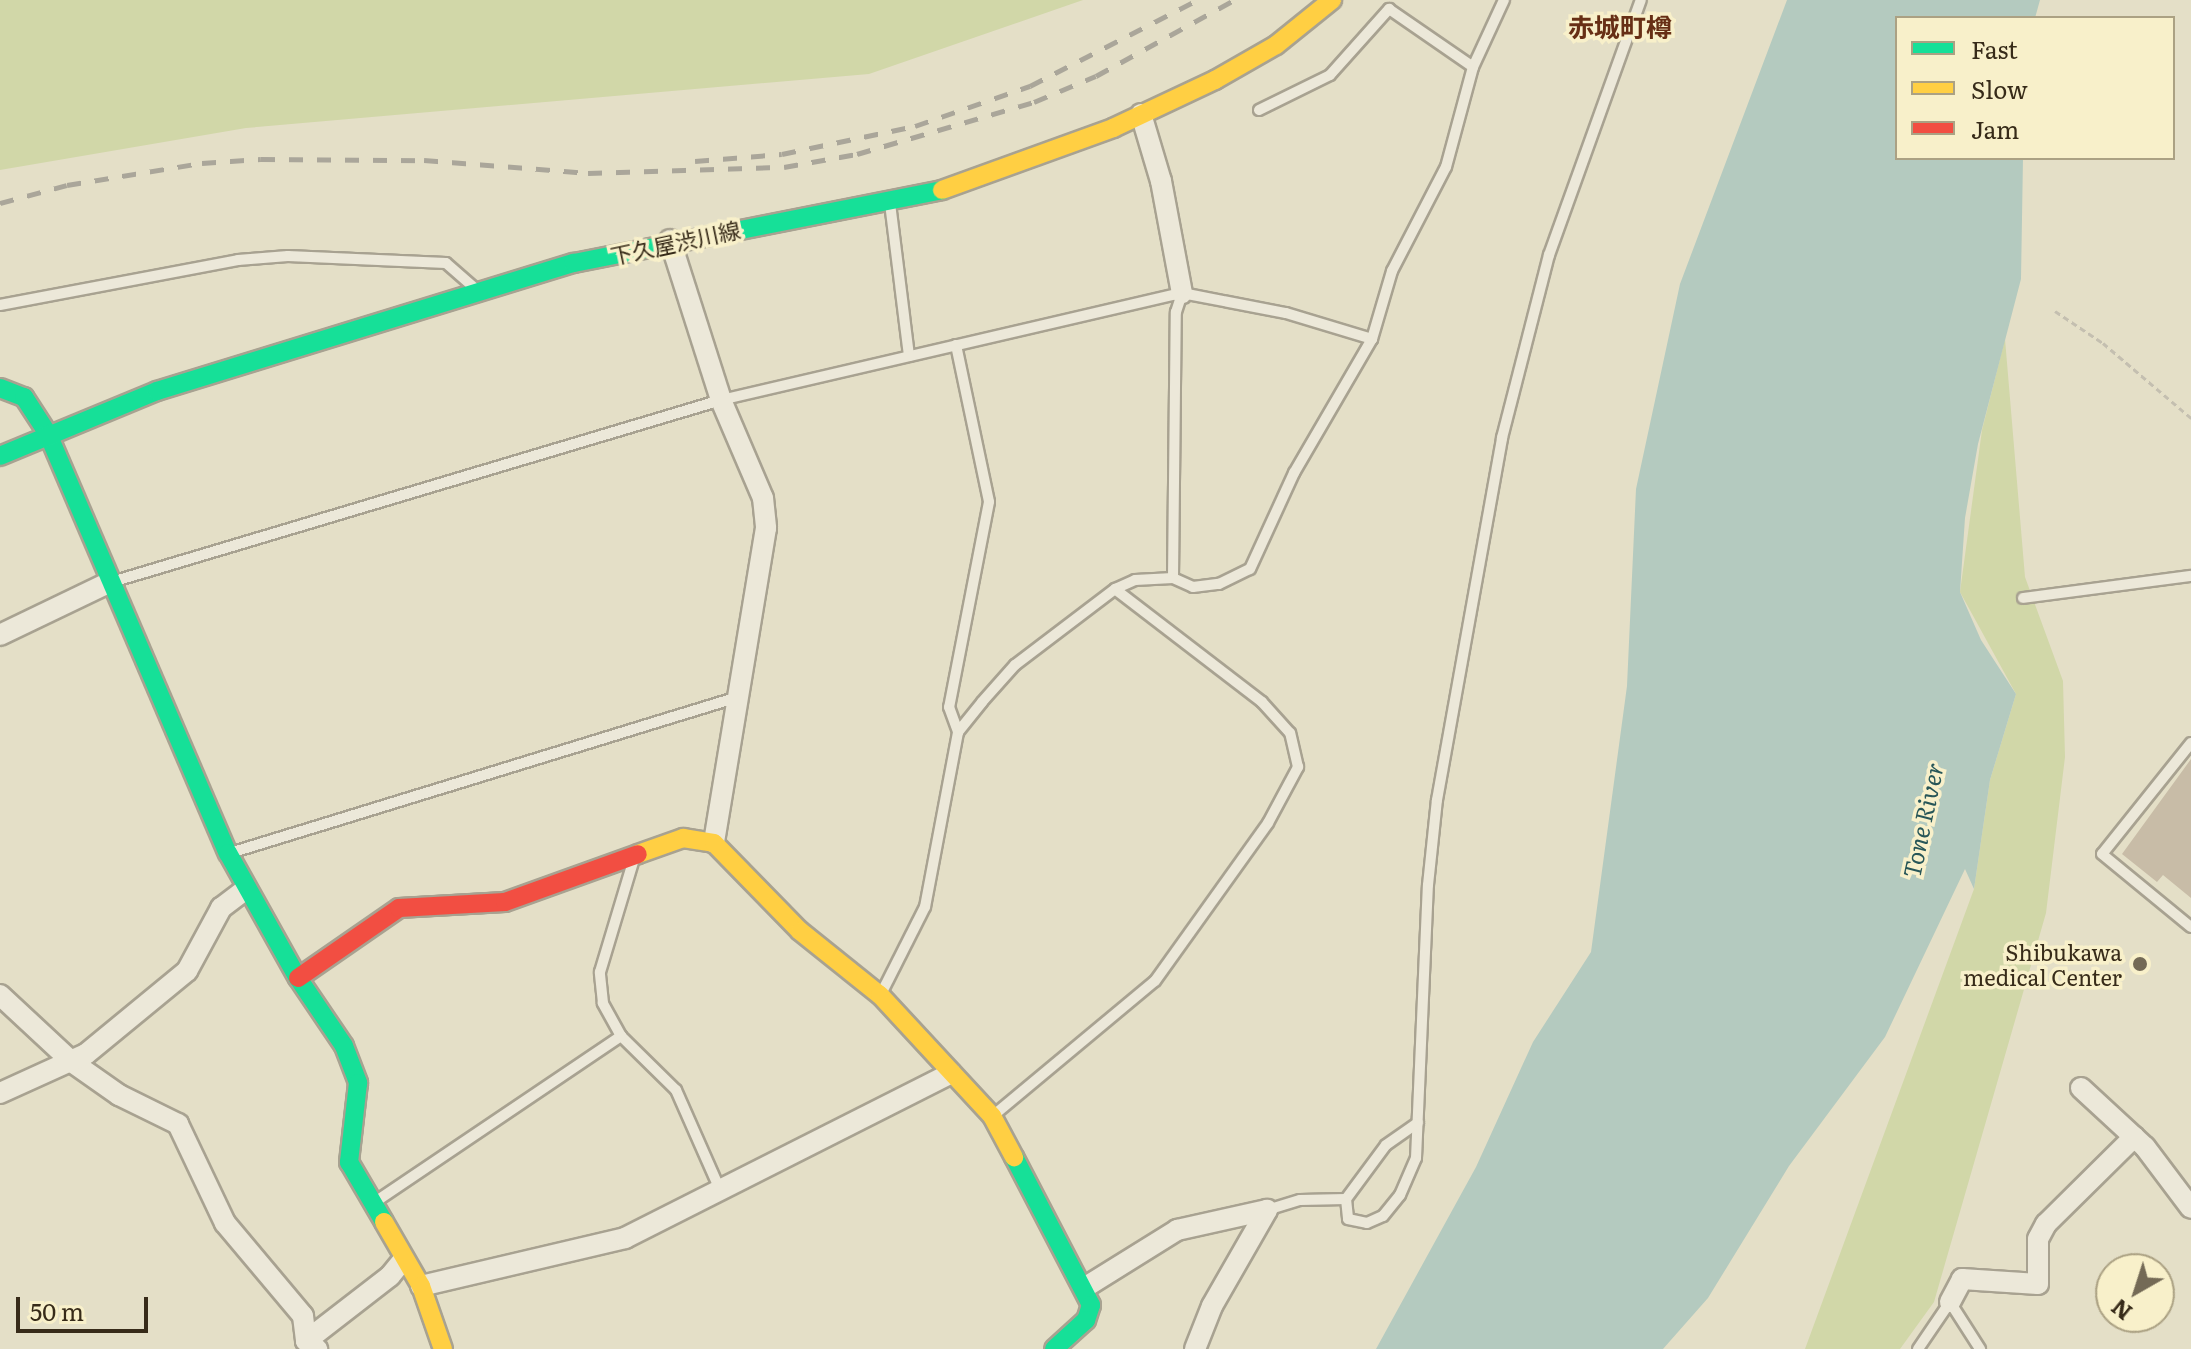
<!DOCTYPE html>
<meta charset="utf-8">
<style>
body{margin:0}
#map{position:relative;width:2191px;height:1349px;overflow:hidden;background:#e4dfc7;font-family:Literata,"Noto Sans JP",serif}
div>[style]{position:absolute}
.green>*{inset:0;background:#d1d7a8}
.water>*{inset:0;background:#b4cabf}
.building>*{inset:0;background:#c8bca7}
.path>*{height:3px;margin-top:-1.5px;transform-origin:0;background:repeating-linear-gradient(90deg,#c4bfb0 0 6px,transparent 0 10px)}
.roads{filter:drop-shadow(2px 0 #a8a291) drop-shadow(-2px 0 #a8a291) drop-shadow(0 2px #a8a291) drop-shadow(0 -2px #a8a291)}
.lane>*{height:10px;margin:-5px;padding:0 5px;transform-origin:5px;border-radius:5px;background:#ece8d9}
.street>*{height:20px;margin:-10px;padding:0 10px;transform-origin:10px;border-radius:10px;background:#ece8d9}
.fast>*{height:18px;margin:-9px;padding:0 9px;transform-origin:9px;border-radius:9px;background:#16e098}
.slow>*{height:18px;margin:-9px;padding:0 9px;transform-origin:9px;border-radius:9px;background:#ffcf43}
.jam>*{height:18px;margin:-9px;padding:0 9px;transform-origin:9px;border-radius:9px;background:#f24e42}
.rail>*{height:5px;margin-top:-2.5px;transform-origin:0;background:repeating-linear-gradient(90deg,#aaa69a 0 14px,transparent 0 28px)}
.dots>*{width:22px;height:22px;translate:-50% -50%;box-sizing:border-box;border:4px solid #f8f0ca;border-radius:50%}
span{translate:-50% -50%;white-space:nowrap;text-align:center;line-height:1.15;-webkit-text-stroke:7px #f8f0ca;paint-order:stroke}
.street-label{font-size:22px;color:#372b19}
.poi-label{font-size:22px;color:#372b19}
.right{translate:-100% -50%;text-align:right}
.water-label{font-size:24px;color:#275658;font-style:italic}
.quarter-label{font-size:26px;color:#672f15;font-weight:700}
.legend{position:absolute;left:1895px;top:16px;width:280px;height:144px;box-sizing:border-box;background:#f8f0ca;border:2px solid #aba183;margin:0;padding:10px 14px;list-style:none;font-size:24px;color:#372b19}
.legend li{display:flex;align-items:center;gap:16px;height:40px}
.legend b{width:40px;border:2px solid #aba183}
.north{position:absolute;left:2095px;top:1253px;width:80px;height:80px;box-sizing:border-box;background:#f8f0ca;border:2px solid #aba183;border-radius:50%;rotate:219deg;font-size:22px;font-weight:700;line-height:32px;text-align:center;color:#372b19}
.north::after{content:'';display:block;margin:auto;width:28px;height:36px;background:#746a56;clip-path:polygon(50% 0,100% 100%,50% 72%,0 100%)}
.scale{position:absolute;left:16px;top:1297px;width:132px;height:36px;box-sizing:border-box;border:4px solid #372b19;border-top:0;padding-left:10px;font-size:24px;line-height:28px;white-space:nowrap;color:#372b19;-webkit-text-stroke:6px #f8f0ca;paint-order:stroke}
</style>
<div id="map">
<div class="green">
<div style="clip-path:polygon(0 0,1083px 0,869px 74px,246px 128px,0 170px)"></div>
<div style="clip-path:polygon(2005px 339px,2025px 577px,2063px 681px,2065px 757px,2046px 913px,1934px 1302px,1900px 1349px,1805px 1349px,1974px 889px,1990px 780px,2016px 694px,1960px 592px,1982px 430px)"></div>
</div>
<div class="water">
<div style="clip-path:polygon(1787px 0,2040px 0,2035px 18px,1897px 18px,1897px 158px,2023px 158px,2021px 279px,1978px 444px,1965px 518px,1960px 592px,1981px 640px,2016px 694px,1990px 780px,1974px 889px,1965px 869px,1885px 1037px,1789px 1166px,1708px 1298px,1663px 1349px,1376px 1349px,1476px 1167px,1533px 1042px,1591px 952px,1627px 686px,1636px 489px,1680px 284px)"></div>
</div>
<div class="building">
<div style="clip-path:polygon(2191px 759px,2191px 898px,2163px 875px,2157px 882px,2122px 854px)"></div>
</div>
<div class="path">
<div style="left:2055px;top:311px;width:58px;rotate:33.7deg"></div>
<div style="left:2103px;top:343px;width:116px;rotate:40.4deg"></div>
</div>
<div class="roads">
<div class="lane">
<div style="left:1259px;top:110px;width:79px;rotate:-26.2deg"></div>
<div style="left:1330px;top:75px;width:89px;rotate:-48.2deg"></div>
<div style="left:1389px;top:9px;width:102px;rotate:34.6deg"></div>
<div style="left:890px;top:203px;width:154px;rotate:82.9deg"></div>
<div style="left:0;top:305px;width:242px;rotate:-10.7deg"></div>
<div style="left:238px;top:260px;width:50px;rotate:-4.6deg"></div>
<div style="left:288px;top:256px;width:158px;rotate:2.5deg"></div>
<div style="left:446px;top:263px;width:41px;rotate:41.1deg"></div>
<div style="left:956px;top:345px;width:160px;rotate:78.1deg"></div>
<div style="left:989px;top:502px;width:209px;rotate:101deg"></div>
<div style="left:949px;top:707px;width:27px;rotate:70deg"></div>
<div style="left:1173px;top:578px;width:266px;rotate:-89.4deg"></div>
<div style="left:1176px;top:312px;width:20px;rotate:-72deg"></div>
<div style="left:115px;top:581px;width:632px;rotate:-16.63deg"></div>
<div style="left:721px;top:400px;width:473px;rotate:-13.1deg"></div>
<div style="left:1182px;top:293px;width:106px;rotate:10.9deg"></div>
<div style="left:1286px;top:313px;width:90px;rotate:16.8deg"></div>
<div style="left:2023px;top:598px;width:169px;rotate:-7.5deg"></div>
<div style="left:2191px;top:743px;width:142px;rotate:128.7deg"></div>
<div style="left:2102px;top:854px;width:115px;rotate:39.4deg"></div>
<div style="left:230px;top:853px;width:531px;rotate:-17.07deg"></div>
<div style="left:882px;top:992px;width:95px;rotate:-63.2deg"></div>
<div style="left:925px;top:907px;width:178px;rotate:-79.3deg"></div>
<div style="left:958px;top:732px;width:38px;rotate:-51deg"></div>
<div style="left:982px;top:702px;width:50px;rotate:-48.3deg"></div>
<div style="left:1015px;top:665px;width:126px;rotate:-37.2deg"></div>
<div style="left:1115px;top:589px;width:22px;rotate:-24deg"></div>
<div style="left:1135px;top:580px;width:38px;rotate:-3deg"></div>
<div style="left:1173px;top:578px;width:22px;rotate:24deg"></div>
<div style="left:1193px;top:587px;width:26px;rotate:-7deg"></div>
<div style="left:1219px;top:584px;width:34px;rotate:-26deg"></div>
<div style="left:1250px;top:569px;width:106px;rotate:-65.4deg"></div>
<div style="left:1294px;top:473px;width:155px;rotate:-59.8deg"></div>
<div style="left:1372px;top:339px;width:71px;rotate:-73.6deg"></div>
<div style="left:1392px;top:271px;width:117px;rotate:-62.6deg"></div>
<div style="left:1446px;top:167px;width:104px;rotate:-74.9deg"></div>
<div style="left:1473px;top:67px;width:74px;rotate:-65.2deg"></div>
<div style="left:621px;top:1036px;width:77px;rotate:44.5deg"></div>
<div style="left:676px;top:1090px;width:111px;rotate:66.2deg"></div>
<div style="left:994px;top:1115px;width:209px;rotate:-39.8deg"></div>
<div style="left:1155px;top:981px;width:194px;rotate:-54.4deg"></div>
<div style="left:1268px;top:823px;width:64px;rotate:-61.8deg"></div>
<div style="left:1298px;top:767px;width:35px;rotate:-103deg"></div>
<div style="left:1290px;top:733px;width:42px;rotate:-132.1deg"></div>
<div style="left:1262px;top:702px;width:185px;rotate:-142.5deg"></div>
<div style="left:1346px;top:1199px;width:20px;rotate:84deg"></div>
<div style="left:1348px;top:1219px;width:19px;rotate:12deg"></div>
<div style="left:1367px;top:1223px;width:17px;rotate:-24deg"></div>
<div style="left:1383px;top:1216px;width:27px;rotate:-51deg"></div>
<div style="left:1400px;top:1195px;width:40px;rotate:-66.6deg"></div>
<div style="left:1416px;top:1158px;width:273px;rotate:-87.5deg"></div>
<div style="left:1428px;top:885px;width:85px;rotate:-84deg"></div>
<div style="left:1437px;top:800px;width:368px;rotate:-79.8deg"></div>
<div style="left:1502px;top:438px;width:189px;rotate:-75.6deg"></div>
<div style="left:1549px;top:255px;width:271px;rotate:-70.2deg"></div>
<div style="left:375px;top:1202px;width:297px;rotate:-34deg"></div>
<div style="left:621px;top:1036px;width:38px;rotate:-119deg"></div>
<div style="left:603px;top:1003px;width:31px;rotate:-96deg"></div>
<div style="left:600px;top:972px;width:118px;rotate:-73.3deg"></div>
<div style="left:1267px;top:1210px;width:34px;rotate:-17deg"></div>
<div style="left:1300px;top:1200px;width:46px;rotate:-1.2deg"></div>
<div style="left:1346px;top:1199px;width:67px;rotate:-53.5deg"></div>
<div style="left:1386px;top:1145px;width:39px;rotate:-35deg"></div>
<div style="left:1918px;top:1349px;width:57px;rotate:-55.8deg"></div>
<div style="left:1950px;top:1302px;width:56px;rotate:57.4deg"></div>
</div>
<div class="street">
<div style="left:1141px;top:114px;width:70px;rotate:73.4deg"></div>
<div style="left:1161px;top:181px;width:114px;rotate:79.4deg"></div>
<div style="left:670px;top:240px;width:168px;rotate:72.3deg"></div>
<div style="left:721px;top:400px;width:107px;rotate:66.8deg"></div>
<div style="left:763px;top:498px;width:30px;rotate:84deg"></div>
<div style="left:766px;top:528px;width:319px;rotate:99.4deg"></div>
<div style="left:0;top:635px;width:120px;rotate:-25.7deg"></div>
<div style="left:0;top:995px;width:98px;rotate:42.9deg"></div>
<div style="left:72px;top:1062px;width:57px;rotate:35.1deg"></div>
<div style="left:119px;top:1095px;width:66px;rotate:26.2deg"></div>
<div style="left:178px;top:1124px;width:110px;rotate:64.6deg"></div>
<div style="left:225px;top:1223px;width:121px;rotate:50deg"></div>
<div style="left:303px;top:1316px;width:25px;rotate:83deg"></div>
<div style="left:306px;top:1341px;width:14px;rotate:36deg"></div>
<div style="left:2081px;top:1088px;width:87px;rotate:42.7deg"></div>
<div style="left:2145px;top:1147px;width:76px;rotate:53deg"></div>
<div style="left:0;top:1093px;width:94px;rotate:-24.4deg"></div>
<div style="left:86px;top:1054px;width:131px;rotate:-39.4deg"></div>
<div style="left:187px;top:971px;width:72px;rotate:-61.6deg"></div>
<div style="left:221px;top:908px;width:31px;rotate:-37deg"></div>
<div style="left:421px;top:1286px;width:210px;rotate:-13.2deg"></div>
<div style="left:625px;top:1238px;width:365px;rotate:-26.8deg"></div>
<div style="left:1084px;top:1288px;width:110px;rotate:-31.9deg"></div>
<div style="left:1177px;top:1230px;width:92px;rotate:-12.5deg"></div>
<div style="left:1950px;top:1302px;width:26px;rotate:-62deg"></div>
<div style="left:1962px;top:1279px;width:76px;rotate:3.8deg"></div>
<div style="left:2038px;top:1284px;width:45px;rotate:-90deg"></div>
<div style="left:2038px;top:1239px;width:17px;rotate:-62deg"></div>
<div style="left:2046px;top:1224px;width:124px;rotate:-44.7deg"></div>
<div style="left:306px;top:1341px;width:106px;rotate:-37.7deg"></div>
<div style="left:390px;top:1276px;width:21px;rotate:-51deg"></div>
<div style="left:1195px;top:1349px;width:46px;rotate:-68.4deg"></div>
<div style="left:1212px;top:1306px;width:111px;rotate:-60.2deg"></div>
</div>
<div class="fast">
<div style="left:0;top:388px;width:26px;rotate:21deg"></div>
<div style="left:24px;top:397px;width:44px;rotate:57deg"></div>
<div style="left:48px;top:434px;width:456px;rotate:66.8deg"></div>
<div style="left:228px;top:853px;width:143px;rotate:60.8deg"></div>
<div style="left:298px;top:978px;width:82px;rotate:55.9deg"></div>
<div style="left:344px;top:1046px;width:40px;rotate:69deg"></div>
<div style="left:358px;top:1083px;width:80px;rotate:96.5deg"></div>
<div style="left:349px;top:1162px;width:69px;rotate:59.7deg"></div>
<div style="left:0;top:456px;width:170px;rotate:-22.5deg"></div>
<div style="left:157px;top:391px;width:436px;rotate:-17.1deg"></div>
<div style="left:574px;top:263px;width:375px;rotate:-11.2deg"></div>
<div style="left:1014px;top:1157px;width:167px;rotate:62.5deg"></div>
<div style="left:1091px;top:1305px;width:16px;rotate:108deg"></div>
<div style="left:1086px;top:1320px;width:43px;rotate:137.8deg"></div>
</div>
<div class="slow">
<div style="left:942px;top:190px;width:182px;rotate:-19.9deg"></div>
<div style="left:1113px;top:128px;width:113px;rotate:-25.2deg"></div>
<div style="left:1215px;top:80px;width:70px;rotate:-29.8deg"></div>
<div style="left:1276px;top:45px;width:72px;rotate:-38.8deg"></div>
<div style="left:638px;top:854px;width:48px;rotate:-19.6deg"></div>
<div style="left:683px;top:838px;width:31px;rotate:9deg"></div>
<div style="left:714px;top:843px;width:123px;rotate:45.7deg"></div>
<div style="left:800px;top:931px;width:102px;rotate:38.7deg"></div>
<div style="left:880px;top:995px;width:165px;rotate:47.2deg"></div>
<div style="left:992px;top:1116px;width:47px;rotate:61.8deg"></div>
<div style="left:384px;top:1222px;width:74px;rotate:60deg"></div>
<div style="left:421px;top:1286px;width:67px;rotate:70.8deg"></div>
</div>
<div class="jam">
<div style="left:298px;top:978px;width:123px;rotate:-34.7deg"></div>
<div style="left:399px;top:908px;width:106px;rotate:-3.2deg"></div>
<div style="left:505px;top:902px;width:141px;rotate:-19.8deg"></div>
</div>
</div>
<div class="rail">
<div style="left:695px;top:161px;width:87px;rotate:-4.6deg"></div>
<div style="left:782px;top:154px;width:136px;rotate:-11.9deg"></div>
<div style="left:915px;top:126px;width:122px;rotate:-19.2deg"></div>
<div style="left:1030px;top:86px;width:188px;rotate:-27.2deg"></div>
<div style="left:0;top:203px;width:69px;rotate:-15deg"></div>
<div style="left:67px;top:185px;width:137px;rotate:-9.3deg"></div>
<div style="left:202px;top:163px;width:59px;rotate:-3.9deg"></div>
<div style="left:261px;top:159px;width:163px;rotate:0.4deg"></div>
<div style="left:424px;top:160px;width:165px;rotate:4.5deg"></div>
<div style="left:588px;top:173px;width:196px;rotate:-1.8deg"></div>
<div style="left:784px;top:167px;width:74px;rotate:-10.1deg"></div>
<div style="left:857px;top:154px;width:184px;rotate:-16.4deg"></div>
<div style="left:1034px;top:102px;width:67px;rotate:-22.8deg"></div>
<div style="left:1096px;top:76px;width:158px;rotate:-28.8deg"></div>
</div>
<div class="dots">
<div style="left:2140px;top:964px;background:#746a56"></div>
</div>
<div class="street-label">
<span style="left:675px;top:242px;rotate:-12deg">下久屋渋川線</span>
</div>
<div class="poi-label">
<span class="right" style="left:2122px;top:964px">Shibukawa<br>medical Center</span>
</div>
<div class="water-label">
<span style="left:1922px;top:820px;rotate:-78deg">Tone River</span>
</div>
<div class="quarter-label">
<span style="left:1620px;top:26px">赤城町樽</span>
</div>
<ul class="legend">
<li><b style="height:10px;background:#16e098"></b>Fast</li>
<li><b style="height:10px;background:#ffcf43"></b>Slow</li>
<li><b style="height:10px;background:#f24e42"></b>Jam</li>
</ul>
<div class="north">N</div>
<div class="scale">50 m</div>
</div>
